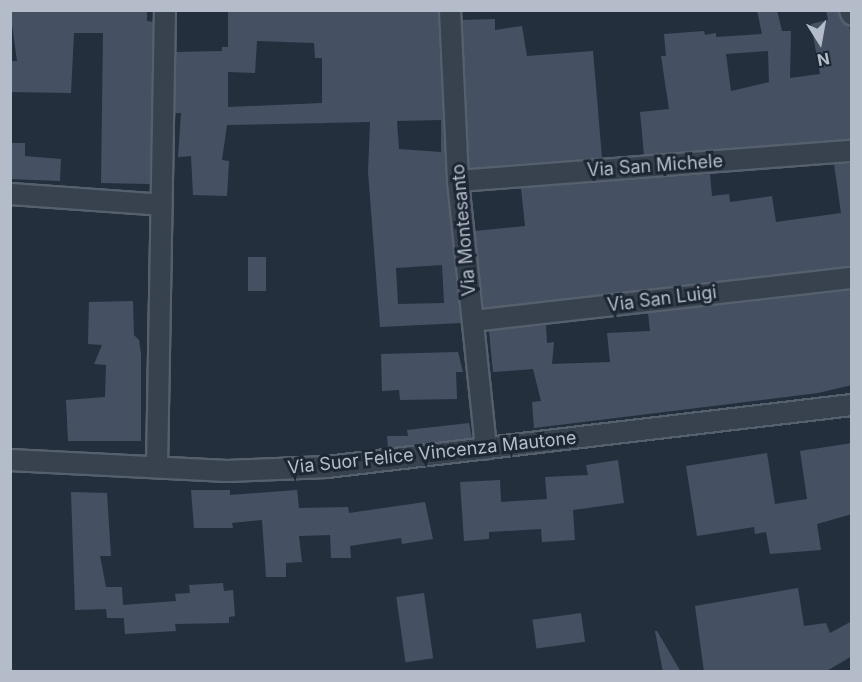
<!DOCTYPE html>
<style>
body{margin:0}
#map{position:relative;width:862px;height:682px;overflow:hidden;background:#242f3e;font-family:Inter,sans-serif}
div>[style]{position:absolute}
.building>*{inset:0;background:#455162;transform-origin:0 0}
.roads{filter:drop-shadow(2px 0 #565f6c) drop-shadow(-2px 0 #565f6c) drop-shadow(0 2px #565f6c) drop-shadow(0 -2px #565f6c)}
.minor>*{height:20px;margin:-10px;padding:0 10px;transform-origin:10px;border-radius:10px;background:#38414e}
span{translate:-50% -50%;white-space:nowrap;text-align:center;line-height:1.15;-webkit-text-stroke:6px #1d2633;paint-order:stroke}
.street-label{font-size:18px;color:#b4bcc9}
.frame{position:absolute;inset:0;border:12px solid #b4bcc9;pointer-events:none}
.north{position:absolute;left:790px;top:12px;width:60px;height:60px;-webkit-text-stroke:4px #1d2633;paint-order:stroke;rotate:169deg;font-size:16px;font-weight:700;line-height:24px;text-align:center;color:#b4bcc9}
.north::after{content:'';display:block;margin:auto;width:21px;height:27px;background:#b4bcc9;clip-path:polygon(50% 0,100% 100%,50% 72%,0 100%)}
</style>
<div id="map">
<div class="building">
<div style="clip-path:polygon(10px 10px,147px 10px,147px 21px,153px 22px,150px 184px,101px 183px,103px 33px,74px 33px,71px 93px,10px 92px,10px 61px,17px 61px)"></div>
<div style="clip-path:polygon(evenodd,228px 10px,438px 10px,446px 182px,461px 323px,380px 327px,368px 172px,370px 122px,227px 125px,222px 160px,229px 161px,227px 196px,193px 195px,191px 156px,178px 157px,181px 113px,175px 113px,176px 52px,222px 51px,222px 47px,228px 47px,228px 10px,257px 41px,314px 43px,315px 58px,322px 58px,322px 103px,228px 107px,228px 72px,255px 73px,257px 41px,228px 10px,441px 120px,441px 152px,399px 149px,397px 121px,441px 120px,228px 10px,442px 265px,444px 303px,398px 304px,396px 268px,442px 265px)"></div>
<div style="clip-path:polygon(evenodd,757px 10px,777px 10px,782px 31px,791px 31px,790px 78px,820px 74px,811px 24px,828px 20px,826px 10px,838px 10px,849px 26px,852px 42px,852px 139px,644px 155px,640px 112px,669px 109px,661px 56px,666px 56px,664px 34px,704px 31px,705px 35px,716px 33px,716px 37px,762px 34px,757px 10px,768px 51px,769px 82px,731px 91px,726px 54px,768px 51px)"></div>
<div style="clip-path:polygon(495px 19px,495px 30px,522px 26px,527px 56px,593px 51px,602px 158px,469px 168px,462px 20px)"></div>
<div style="clip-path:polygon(10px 143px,25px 143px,25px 156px,61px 159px,60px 181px,10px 179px)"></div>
<div style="clip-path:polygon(852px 163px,852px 266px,483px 308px,475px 231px,525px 226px,521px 188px,710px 174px,712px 196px,729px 194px,730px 202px,772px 196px,776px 222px,841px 213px,834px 164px)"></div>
<div style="left:248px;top:257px;width:18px;height:34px"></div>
<div style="clip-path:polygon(852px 290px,852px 385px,818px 393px,534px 428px,532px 402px,541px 401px,533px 369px,493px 372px,489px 331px,546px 325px,547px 343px,554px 342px,552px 364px,610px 362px,607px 333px,650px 331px,648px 313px)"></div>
<div style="clip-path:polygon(133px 301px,134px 335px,139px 340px,141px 354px,141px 441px,68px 441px,66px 400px,105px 397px,106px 365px,94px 364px,102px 345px,88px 344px,89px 302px)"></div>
<div style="clip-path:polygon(458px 352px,463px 372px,456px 372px,457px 399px,400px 400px,399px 390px,382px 391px,381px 354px)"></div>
<div style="clip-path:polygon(469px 423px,472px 438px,388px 448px,387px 436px,408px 436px,407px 430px)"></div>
<div style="clip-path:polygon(852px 443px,852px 514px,817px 524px,821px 550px,770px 554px,766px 532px,755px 534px,754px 527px,697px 536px,686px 466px,767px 453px,775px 504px,807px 499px,800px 451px)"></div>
<div style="clip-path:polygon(618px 460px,624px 503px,573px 510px,575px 540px,542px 542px,541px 529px,489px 532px,489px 539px,464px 541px,460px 482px,500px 480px,501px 502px,547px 499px,545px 477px,588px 475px,586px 465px)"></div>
<div style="clip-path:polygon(191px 490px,230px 490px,230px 495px,297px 490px,299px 508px,348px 507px,349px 513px,425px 502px,433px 539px,402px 544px,401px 538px,350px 546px,351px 558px,331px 558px,330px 535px,299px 536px,302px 562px,286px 563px,286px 577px,266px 577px,262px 520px,232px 523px,233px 528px,194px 528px)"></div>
<div style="clip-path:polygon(71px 492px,107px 493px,111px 556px,100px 556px,106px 587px,122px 587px,123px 605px,176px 601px,175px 594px,190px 593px,189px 585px,223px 583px,224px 591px,233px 590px,235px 616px,229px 617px,229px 623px,175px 624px,176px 631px,125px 634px,123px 609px,124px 618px,107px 618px,106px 609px,75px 610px)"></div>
<div style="clip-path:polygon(798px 588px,804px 626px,826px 623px,830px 633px,852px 621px,852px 656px,825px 672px,704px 672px,695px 606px)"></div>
<div style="left:424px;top:593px;width:66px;height:28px;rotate:82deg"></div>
<div style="left:581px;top:613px;width:29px;height:49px;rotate:82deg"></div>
<div style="clip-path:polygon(655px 631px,657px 631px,681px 672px,663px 672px)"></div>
</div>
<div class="roads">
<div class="minor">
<div style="left:450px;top:10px;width:171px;rotate:87.3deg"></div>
<div style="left:458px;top:181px;width:269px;rotate:84deg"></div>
<div style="left:850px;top:10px;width:5px;rotate:68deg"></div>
<div style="left:458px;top:181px;width:395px;rotate:-4.4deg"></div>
<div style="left:10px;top:194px;width:152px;rotate:4.1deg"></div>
<div style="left:473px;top:321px;width:381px;rotate:-6.5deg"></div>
<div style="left:10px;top:460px;width:217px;rotate:2.9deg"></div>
<div style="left:227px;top:471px;width:100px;rotate:-2.3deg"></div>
<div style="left:327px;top:467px;width:529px;rotate:-6.74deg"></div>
<div style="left:157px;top:467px;width:457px;rotate:-89deg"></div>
</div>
</div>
<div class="street-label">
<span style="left:655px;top:166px;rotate:-4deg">Via San Michele</span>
<span style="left:464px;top:230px;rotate:-95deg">Via Montesanto</span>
<span style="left:662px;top:299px;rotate:-7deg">Via San Luigi</span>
<span style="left:432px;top:453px;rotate:-6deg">Via Suor Felice Vincenza Mautone</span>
</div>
<div class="frame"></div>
<div class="north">N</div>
</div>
